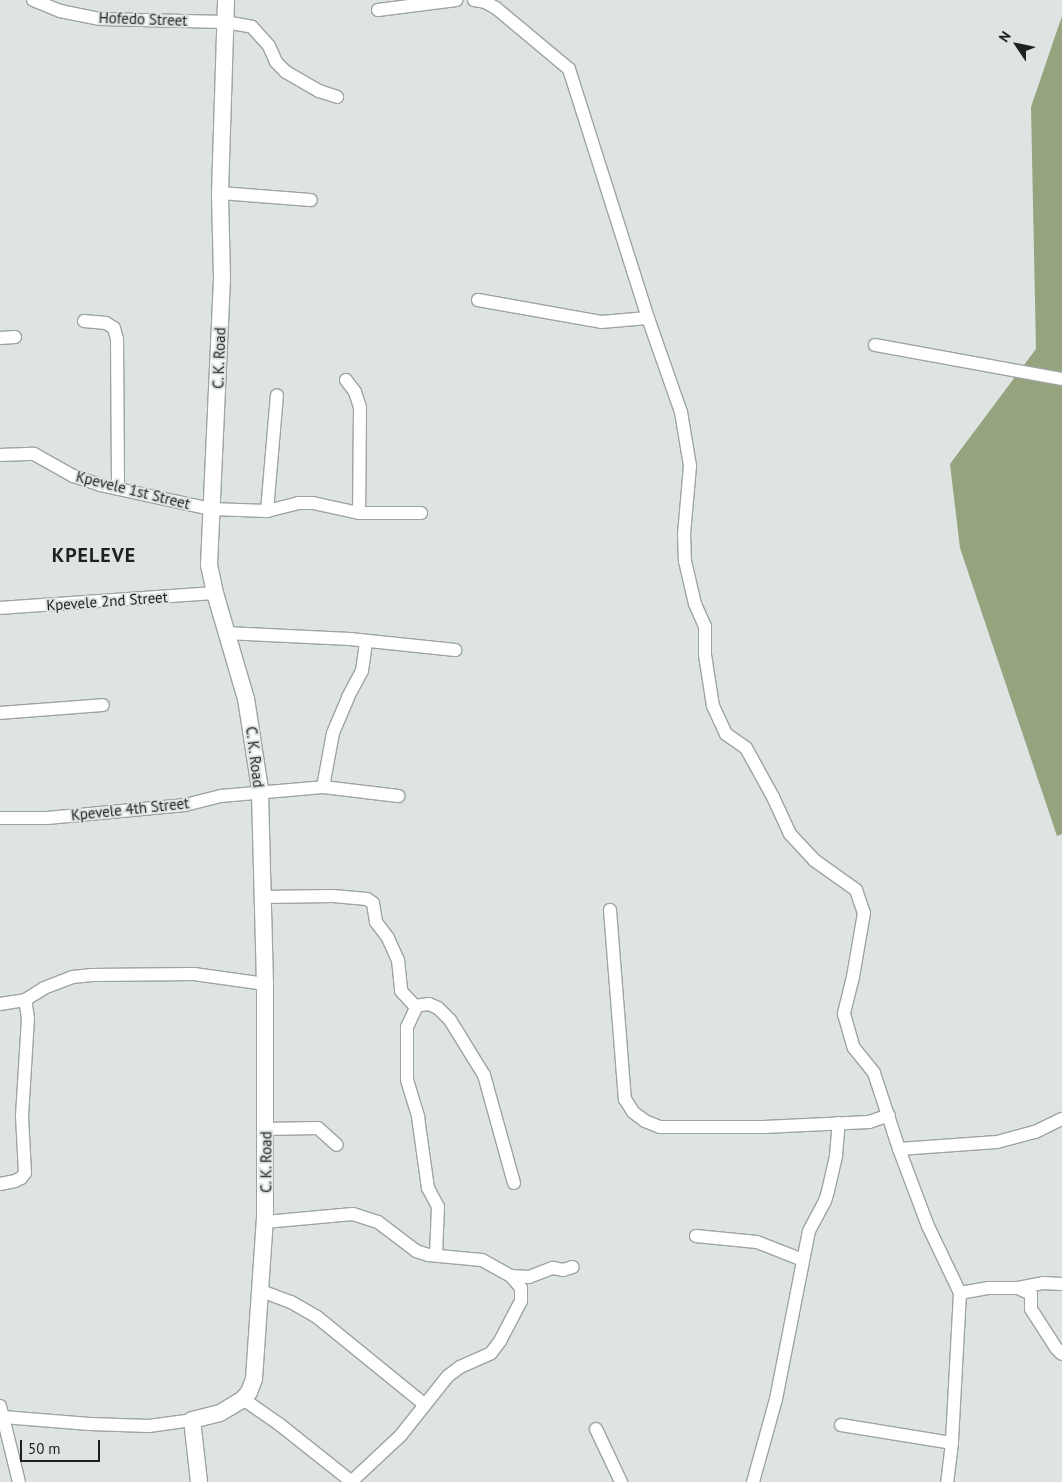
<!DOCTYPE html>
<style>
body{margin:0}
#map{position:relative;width:1062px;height:1482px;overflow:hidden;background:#dde4e1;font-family:"PT Sans",sans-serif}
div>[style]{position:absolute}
.forest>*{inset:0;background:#95a37e}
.roads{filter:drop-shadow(1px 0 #9ea4a2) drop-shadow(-1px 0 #9ea4a2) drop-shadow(0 1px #9ea4a2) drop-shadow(0 -1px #9ea4a2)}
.minor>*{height:12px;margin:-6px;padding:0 6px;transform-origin:6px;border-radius:6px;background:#fff}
.tertiary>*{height:16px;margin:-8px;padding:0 8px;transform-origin:8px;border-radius:8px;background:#fff}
span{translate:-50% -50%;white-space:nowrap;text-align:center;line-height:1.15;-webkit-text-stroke:4px #dde4e1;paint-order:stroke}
.street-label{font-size:15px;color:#1e2120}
.district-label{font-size:20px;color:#1e2120;font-weight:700;letter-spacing:1px}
.north{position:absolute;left:992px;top:20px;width:50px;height:50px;-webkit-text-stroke:4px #dde4e1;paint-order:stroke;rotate:304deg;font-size:14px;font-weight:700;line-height:20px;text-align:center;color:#1e2120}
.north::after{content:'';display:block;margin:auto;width:18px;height:22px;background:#1e2120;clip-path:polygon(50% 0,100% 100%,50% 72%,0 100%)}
.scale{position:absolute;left:20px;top:1440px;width:80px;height:22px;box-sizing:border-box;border:2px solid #1e2120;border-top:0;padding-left:6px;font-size:15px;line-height:18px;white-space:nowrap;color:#1e2120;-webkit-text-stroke:4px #dde4e1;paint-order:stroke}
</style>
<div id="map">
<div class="forest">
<div style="clip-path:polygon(1062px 16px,1062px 834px,1057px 836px,960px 548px,950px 464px,1036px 349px,1031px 107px)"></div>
</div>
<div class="roads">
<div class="minor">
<div style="left:33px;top:0;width:29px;rotate:22deg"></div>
<div style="left:60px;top:11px;width:41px;rotate:11.3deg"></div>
<div style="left:100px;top:19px;width:125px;rotate:1.4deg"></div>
<div style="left:225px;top:22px;width:27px;rotate:10deg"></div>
<div style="left:252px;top:27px;width:25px;rotate:48deg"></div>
<div style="left:269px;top:46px;width:17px;rotate:66deg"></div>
<div style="left:276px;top:62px;width:14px;rotate:45deg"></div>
<div style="left:286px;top:72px;width:38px;rotate:30deg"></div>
<div style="left:319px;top:91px;width:19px;rotate:18deg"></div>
<div style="left:474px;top:0;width:11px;rotate:10deg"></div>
<div style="left:485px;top:2px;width:13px;rotate:29deg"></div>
<div style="left:496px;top:8px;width:95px;rotate:39.9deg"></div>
<div style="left:569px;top:69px;width:261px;rotate:72.4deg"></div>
<div style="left:648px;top:318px;width:100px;rotate:70.7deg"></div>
<div style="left:681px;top:412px;width:55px;rotate:80.5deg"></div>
<div style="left:690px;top:466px;width:68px;rotate:95deg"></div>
<div style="left:684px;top:534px;width:27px;rotate:88deg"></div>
<div style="left:685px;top:561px;width:44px;rotate:76.9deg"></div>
<div style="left:695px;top:604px;width:24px;rotate:66deg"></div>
<div style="left:705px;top:626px;width:29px;rotate:90deg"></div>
<div style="left:705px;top:655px;width:52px;rotate:81.1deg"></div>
<div style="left:713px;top:706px;width:31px;rotate:65deg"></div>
<div style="left:726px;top:734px;width:24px;rotate:35deg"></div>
<div style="left:746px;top:748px;width:56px;rotate:61.1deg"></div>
<div style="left:773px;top:797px;width:41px;rotate:65.3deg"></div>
<div style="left:790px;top:834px;width:35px;rotate:47deg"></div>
<div style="left:814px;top:860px;width:52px;rotate:35.5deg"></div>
<div style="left:856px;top:890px;width:24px;rotate:71deg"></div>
<div style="left:864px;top:913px;width:65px;rotate:99.8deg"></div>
<div style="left:853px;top:977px;width:38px;rotate:104deg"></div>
<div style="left:844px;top:1014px;width:35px;rotate:74deg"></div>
<div style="left:854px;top:1048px;width:32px;rotate:51deg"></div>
<div style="left:874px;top:1073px;width:80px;rotate:71.8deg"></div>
<div style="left:899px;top:1149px;width:82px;rotate:69.4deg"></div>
<div style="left:928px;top:1226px;width:74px;rotate:64.5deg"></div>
<div style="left:960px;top:1293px;width:150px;rotate:93.1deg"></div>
<div style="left:952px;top:1443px;width:39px;rotate:97deg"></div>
<div style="left:378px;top:10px;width:79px;rotate:-7.3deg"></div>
<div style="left:220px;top:193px;width:91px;rotate:4.4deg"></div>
<div style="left:478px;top:300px;width:125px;rotate:10.1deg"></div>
<div style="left:601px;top:322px;width:47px;rotate:-4.9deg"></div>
<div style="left:84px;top:321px;width:22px;rotate:5deg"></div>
<div style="left:106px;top:323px;width:9px;rotate:32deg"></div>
<div style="left:114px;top:328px;width:11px;rotate:75deg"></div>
<div style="left:117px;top:339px;width:150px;rotate:89.6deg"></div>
<div style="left:0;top:338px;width:15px;rotate:-4deg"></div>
<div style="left:875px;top:345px;width:190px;rotate:10.3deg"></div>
<div style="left:346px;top:380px;width:15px;rotate:53deg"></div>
<div style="left:355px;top:392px;width:16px;rotate:72deg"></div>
<div style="left:360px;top:407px;width:106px;rotate:90.5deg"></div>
<div style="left:0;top:455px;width:34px;rotate:-2deg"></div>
<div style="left:34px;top:454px;width:45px;rotate:29.4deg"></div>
<div style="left:73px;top:476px;width:28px;rotate:18deg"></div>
<div style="left:100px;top:485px;width:114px;rotate:12.2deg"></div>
<div style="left:211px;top:509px;width:56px;rotate:2deg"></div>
<div style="left:267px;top:511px;width:32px;rotate:-14deg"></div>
<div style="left:298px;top:503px;width:15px"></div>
<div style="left:313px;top:503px;width:47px;rotate:12.3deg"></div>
<div style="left:359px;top:513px;width:62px"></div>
<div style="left:267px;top:511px;width:116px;rotate:-85.1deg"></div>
<div style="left:0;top:608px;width:216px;rotate:-4deg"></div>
<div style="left:226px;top:633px;width:124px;rotate:2.8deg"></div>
<div style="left:350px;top:639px;width:106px;rotate:6deg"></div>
<div style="left:0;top:713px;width:103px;rotate:-4.4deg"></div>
<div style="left:323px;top:787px;width:76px;rotate:6.8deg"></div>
<div style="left:0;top:818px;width:47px"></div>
<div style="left:47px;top:818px;width:139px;rotate:-5.4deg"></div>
<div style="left:185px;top:805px;width:37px;rotate:-14deg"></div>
<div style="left:221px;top:796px;width:102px;rotate:-5deg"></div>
<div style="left:323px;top:787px;width:55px;rotate:-79.5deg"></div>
<div style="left:333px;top:733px;width:39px;rotate:-67deg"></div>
<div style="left:348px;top:697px;width:30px;rotate:-62deg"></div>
<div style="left:362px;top:671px;width:30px;rotate:-82deg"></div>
<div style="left:263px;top:897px;width:70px;rotate:-0.8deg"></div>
<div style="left:333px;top:896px;width:34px;rotate:5deg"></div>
<div style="left:367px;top:899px;width:7px;rotate:34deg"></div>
<div style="left:373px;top:903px;width:19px;rotate:81deg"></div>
<div style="left:376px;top:922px;width:20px;rotate:53deg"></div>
<div style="left:388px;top:938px;width:24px;rotate:66deg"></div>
<div style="left:398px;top:960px;width:31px;rotate:84deg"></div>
<div style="left:401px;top:991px;width:21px;rotate:47deg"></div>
<div style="left:415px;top:1006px;width:4px;rotate:90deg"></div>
<div style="left:415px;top:1010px;width:19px;rotate:115deg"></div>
<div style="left:407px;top:1027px;width:53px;rotate:90deg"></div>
<div style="left:407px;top:1080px;width:39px;rotate:73deg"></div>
<div style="left:418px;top:1117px;width:72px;rotate:82deg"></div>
<div style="left:428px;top:1188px;width:21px;rotate:62deg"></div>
<div style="left:438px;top:1207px;width:48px;rotate:92.4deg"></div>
<div style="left:610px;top:910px;width:190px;rotate:85.5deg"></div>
<div style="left:625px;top:1099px;width:15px;rotate:58deg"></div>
<div style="left:633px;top:1112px;width:15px;rotate:37deg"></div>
<div style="left:645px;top:1121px;width:16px;rotate:22deg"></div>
<div style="left:660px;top:1127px;width:104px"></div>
<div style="left:764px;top:1127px;width:105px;rotate:-2.7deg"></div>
<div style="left:869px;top:1122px;width:21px;rotate:-19deg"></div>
<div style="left:0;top:1004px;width:25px;rotate:-9deg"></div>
<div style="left:25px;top:1000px;width:22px;rotate:-32deg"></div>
<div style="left:44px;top:988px;width:31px;rotate:-21deg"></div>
<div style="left:73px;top:977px;width:19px;rotate:-6deg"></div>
<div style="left:92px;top:975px;width:102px;rotate:-0.6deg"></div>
<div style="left:194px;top:974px;width:72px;rotate:8deg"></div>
<div style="left:415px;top:1006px;width:14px;rotate:-8deg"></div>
<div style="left:429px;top:1004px;width:10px;rotate:24deg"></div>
<div style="left:438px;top:1008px;width:17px;rotate:45deg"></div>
<div style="left:450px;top:1020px;width:65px;rotate:58.3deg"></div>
<div style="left:484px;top:1075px;width:112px;rotate:74.5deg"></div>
<div style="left:266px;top:1129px;width:52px;rotate:-1.1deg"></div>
<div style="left:318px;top:1128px;width:25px;rotate:42deg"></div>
<div style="left:899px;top:1149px;width:98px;rotate:-4.1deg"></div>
<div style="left:997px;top:1142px;width:39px;rotate:-15deg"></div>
<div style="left:1035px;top:1132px;width:30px;rotate:-26deg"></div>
<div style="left:0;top:1184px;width:15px;rotate:-11deg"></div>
<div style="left:15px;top:1181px;width:7px;rotate:-27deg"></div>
<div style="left:21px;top:1178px;width:6px;rotate:-51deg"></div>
<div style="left:25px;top:1173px;width:57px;rotate:-93deg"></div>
<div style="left:22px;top:1116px;width:98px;rotate:-86.5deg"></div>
<div style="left:28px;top:1018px;width:18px;rotate:-99deg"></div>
<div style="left:265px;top:1222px;width:88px;rotate:-5.2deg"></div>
<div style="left:353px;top:1214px;width:26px;rotate:18deg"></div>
<div style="left:378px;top:1222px;width:48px;rotate:37.3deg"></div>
<div style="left:416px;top:1251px;width:13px;rotate:18deg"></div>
<div style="left:428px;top:1255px;width:54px;rotate:5.3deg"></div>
<div style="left:482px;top:1260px;width:33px;rotate:29deg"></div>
<div style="left:511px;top:1276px;width:18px;rotate:3deg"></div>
<div style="left:529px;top:1277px;width:26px;rotate:-21deg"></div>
<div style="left:553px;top:1268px;width:10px;rotate:11deg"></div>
<div style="left:563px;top:1270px;width:10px;rotate:-17deg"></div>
<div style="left:696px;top:1236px;width:61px;rotate:5.6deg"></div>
<div style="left:757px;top:1242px;width:49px;rotate:21.4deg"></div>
<div style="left:1018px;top:1288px;width:25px;rotate:-11deg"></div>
<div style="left:1043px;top:1283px;width:19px;rotate:3deg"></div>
<div style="left:259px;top:1290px;width:34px;rotate:21deg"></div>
<div style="left:291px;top:1302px;width:30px;rotate:30deg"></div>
<div style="left:317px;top:1317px;width:138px;rotate:39.1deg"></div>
<div style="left:960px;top:1293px;width:28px;rotate:-10deg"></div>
<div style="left:988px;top:1288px;width:30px"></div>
<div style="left:1018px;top:1288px;width:14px;rotate:25deg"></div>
<div style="left:1031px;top:1294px;width:15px;rotate:90deg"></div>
<div style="left:1031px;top:1309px;width:46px;rotate:57.3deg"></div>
<div style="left:1056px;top:1348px;width:8px;rotate:45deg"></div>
<div style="left:243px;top:1399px;width:44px;rotate:34.8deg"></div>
<div style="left:279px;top:1424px;width:93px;rotate:38.5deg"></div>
<div style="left:0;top:1406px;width:11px;rotate:75deg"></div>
<div style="left:3px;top:1417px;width:87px;rotate:4.6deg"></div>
<div style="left:90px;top:1424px;width:59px;rotate:1.9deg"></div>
<div style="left:149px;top:1426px;width:43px;rotate:-7.9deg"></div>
<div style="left:3px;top:1417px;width:67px;rotate:76.2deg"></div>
<div style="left:841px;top:1425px;width:112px;rotate:9.2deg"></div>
<div style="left:596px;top:1429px;width:59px;rotate:64.7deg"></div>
<div style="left:351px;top:1482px;width:69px;rotate:-43.2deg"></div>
<div style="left:401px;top:1435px;width:75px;rotate:-51.5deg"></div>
<div style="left:448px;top:1376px;width:15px;rotate:-37deg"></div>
<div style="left:460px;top:1367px;width:34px;rotate:-24deg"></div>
<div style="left:491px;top:1353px;width:15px;rotate:-53deg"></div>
<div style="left:500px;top:1341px;width:45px;rotate:-62.3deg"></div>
<div style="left:521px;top:1301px;width:13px;rotate:-90deg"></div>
<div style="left:521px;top:1288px;width:16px;rotate:-130deg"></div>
<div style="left:753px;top:1482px;width:86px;rotate:-74.5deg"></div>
<div style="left:776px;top:1399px;width:171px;rotate:-78.9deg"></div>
<div style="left:809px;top:1231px;width:34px;rotate:-62deg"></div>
<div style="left:825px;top:1201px;width:10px;rotate:-73deg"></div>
<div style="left:828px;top:1191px;width:37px;rotate:-77deg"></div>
<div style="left:836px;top:1155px;width:32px;rotate:-85deg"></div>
</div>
<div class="tertiary">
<div style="left:199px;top:1482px;width:62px;rotate:-96.4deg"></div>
<div style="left:192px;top:1420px;width:29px;rotate:-14deg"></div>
<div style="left:220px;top:1413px;width:27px;rotate:-31deg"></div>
<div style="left:243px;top:1399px;width:9px;rotate:-49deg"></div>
<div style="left:249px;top:1392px;width:14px;rotate:-69deg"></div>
<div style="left:254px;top:1379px;width:163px;rotate:-86.1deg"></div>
<div style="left:265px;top:1216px;width:232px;rotate:-90deg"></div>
<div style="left:265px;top:984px;width:195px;rotate:-91.5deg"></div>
<div style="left:260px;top:789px;width:91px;rotate:-98.8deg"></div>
<div style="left:246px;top:699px;width:110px;rotate:-106.3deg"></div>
<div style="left:215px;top:593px;width:29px;rotate:-102deg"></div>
<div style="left:209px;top:565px;width:288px;rotate:-87.4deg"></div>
<div style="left:222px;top:277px;width:84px;rotate:-91.4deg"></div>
<div style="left:220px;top:193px;width:193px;rotate:-88.2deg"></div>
</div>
</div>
<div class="street-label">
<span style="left:143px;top:19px;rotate:2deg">Hofedo Street</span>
<span style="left:219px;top:358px;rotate:-88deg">C. K. Road</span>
<span style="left:133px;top:490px;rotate:14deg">Kpevele 1st Street</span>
<span style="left:107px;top:601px;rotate:-4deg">Kpevele 2nd Street</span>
<span style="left:255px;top:757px;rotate:83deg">C. K. Road</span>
<span style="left:130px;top:809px;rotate:-6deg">Kpevele 4th Street</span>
<span style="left:266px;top:1162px;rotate:-90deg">C. K. Road</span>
</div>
<div class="district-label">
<span style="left:94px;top:555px">KPELEVE</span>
</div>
<div class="north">N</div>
<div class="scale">50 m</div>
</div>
